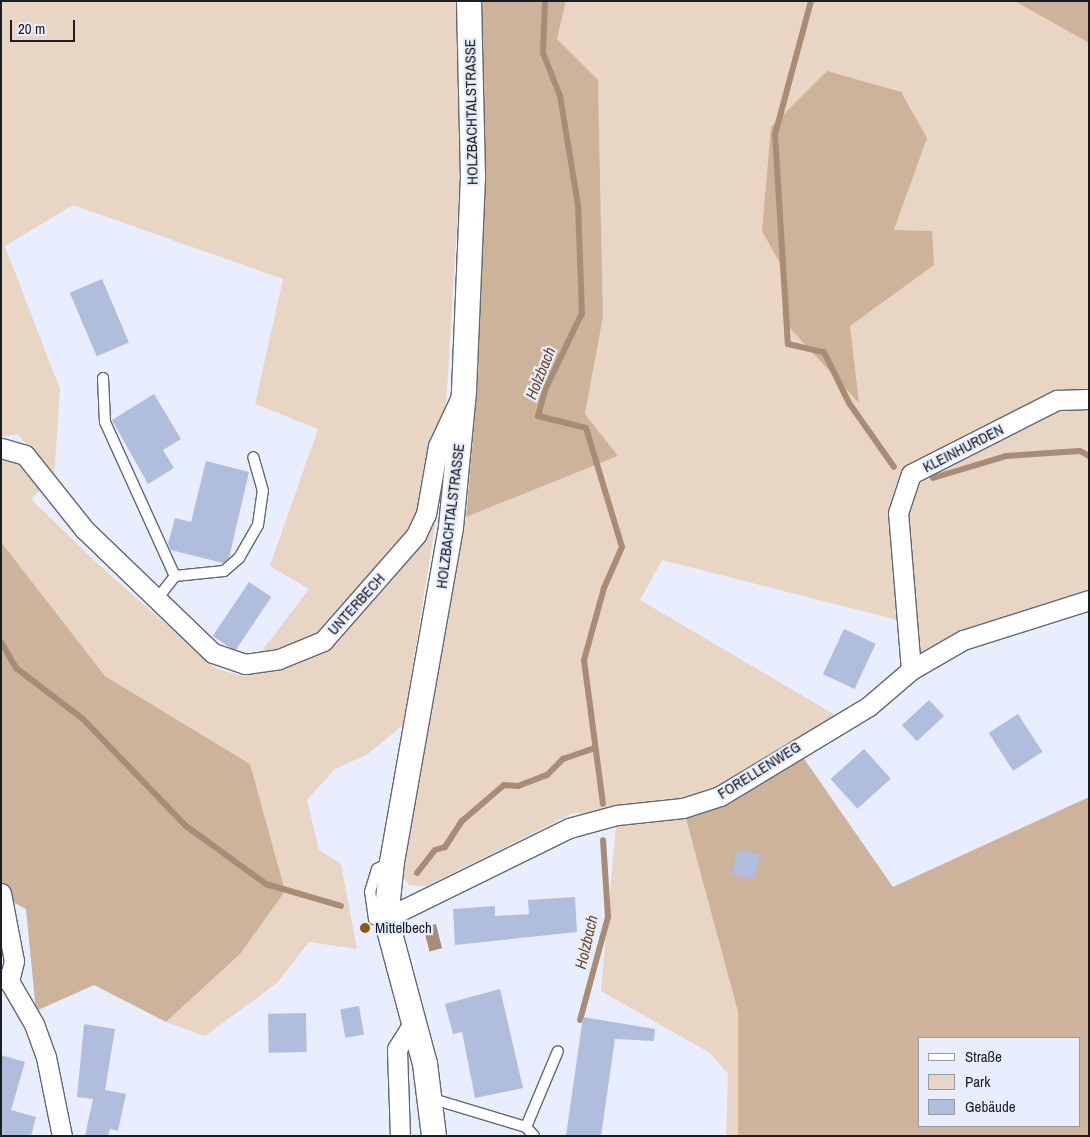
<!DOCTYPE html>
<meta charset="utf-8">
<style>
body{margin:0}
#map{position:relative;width:1090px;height:1137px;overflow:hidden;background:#e8eefe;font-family:"Archivo Narrow",sans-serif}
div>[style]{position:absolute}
.green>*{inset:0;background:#e8d5c4}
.forest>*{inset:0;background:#ceb39b}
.water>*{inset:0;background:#a78d75;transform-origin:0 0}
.stream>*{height:6px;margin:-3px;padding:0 3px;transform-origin:3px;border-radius:3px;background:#a78d75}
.building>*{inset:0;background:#b1bddc;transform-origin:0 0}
.roads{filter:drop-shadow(1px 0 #636876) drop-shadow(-1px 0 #636876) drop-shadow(0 1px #636876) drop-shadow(0 -1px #636876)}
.service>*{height:10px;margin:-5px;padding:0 5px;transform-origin:5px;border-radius:5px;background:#fff}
.minor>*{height:19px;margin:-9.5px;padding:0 9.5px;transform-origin:9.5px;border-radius:9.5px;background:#fff}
.tertiary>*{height:24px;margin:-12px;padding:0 12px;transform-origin:12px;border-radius:12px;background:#fff}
.dots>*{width:14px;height:14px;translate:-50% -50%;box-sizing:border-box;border:2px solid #e8eefe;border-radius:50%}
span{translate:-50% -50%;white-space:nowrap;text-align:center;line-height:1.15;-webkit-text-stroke:4.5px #e8eefe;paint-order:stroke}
.street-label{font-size:15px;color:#1a1d22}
.poi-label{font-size:15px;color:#1a1d22}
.left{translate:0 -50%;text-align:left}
.water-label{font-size:16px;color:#6f4820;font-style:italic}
.frame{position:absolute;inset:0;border:2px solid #1a1d22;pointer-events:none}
.legend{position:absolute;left:918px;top:1037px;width:162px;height:90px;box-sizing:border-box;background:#e8eefe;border:1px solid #969aa6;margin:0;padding:6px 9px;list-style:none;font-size:15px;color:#1a1d22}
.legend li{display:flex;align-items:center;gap:10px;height:25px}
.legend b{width:25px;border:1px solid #969aa6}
.scale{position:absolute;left:10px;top:20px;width:65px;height:22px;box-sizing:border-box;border:2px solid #1a1d22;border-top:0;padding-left:6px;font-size:15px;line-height:18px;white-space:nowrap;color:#1a1d22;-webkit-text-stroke:4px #e8eefe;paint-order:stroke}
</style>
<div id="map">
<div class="green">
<div style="clip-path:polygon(1px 1px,456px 1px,460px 175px,447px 390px,435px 526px,403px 725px,368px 754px,335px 769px,307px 800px,319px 850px,341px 864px,357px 949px,309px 942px,277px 983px,205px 1036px,166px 1022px,240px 954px,250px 764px,105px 676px,1px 542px,1px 456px,19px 461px,42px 488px,31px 499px,99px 565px,217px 669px,243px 676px,309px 589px,270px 566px,318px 429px,255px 404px,283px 279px,73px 205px,5px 246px,60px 389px,54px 478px,18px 434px,1px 437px)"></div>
<div style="clip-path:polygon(566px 1px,1014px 1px,1089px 43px,1089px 399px,1084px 400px,1089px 414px,1089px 600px,911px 670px,909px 623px,662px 560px,640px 600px,842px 719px,683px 808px,738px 1012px,738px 1136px,726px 1136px,728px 1074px,710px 1053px,601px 991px,617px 815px,573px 813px,427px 886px,409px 885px,403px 876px,466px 517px,618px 456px,585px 415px,603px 317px,598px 81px,557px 39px)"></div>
</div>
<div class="forest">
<div style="clip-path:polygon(480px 1px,566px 1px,557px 39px,598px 80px,603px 317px,585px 414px,618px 456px,466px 517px,478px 381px,483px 180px)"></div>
<div style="clip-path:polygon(1014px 1px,1089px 1px,1089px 43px)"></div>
<div style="clip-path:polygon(827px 71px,901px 92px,927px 138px,894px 230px,932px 231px,934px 265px,850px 326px,859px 403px,787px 325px,782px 267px,762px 231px,771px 127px)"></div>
<div style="clip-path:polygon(1px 542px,105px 676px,250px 764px,285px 891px,240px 954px,166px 1022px,94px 985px,36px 1011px,26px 909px,1px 896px)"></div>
<div style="clip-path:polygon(evenodd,796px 747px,893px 887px,1089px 797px,1089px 1136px,738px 1136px,738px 1012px,683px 808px,796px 747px,919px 1038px,1079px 1038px,1079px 1126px,919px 1126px,919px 1038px)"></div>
</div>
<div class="water">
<div style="left:436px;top:924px;width:25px;height:13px;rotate:76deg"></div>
</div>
<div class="stream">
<div style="left:545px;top:1px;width:52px;rotate:92.2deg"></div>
<div style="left:543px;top:53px;width:46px;rotate:68.4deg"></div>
<div style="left:560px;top:96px;width:110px;rotate:80.6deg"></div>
<div style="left:578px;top:205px;width:108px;rotate:87.9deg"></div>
<div style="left:582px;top:313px;width:85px;rotate:115.7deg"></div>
<div style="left:545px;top:390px;width:27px;rotate:105deg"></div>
<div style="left:538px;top:416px;width:49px;rotate:14deg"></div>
<div style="left:586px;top:428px;width:124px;rotate:73.2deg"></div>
<div style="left:622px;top:547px;width:45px;rotate:113.7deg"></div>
<div style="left:604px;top:588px;width:75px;rotate:105.5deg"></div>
<div style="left:584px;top:660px;width:145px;rotate:82.5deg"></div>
<div style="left:811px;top:1px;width:138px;rotate:105.1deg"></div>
<div style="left:775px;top:134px;width:210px;rotate:86.5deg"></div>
<div style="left:788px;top:344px;width:37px;rotate:13deg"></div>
<div style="left:824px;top:352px;width:57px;rotate:63.9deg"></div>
<div style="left:849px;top:403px;width:78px;rotate:54.9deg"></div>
<div style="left:933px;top:478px;width:76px;rotate:-16.8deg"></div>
<div style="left:1006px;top:456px;width:74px;rotate:-3.9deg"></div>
<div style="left:1080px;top:451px;width:10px;rotate:29deg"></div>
<div style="left:1px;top:642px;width:30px;rotate:60deg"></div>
<div style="left:16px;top:668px;width:84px;rotate:37.3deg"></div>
<div style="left:83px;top:719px;width:149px;rotate:46.1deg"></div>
<div style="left:186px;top:826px;width:99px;rotate:35.9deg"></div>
<div style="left:266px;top:884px;width:78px;rotate:16.3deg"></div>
<div style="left:417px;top:873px;width:29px;rotate:-52deg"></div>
<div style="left:435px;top:850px;width:10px;rotate:-17deg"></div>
<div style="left:445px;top:847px;width:31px;rotate:-57deg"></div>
<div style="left:462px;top:821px;width:55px;rotate:-40.6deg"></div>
<div style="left:504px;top:785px;width:14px;rotate:4deg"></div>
<div style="left:518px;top:786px;width:31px;rotate:-21deg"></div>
<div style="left:547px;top:775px;width:23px;rotate:-45deg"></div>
<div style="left:563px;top:759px;width:34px;rotate:-19deg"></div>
<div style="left:580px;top:1020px;width:107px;rotate:-74.8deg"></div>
<div style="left:608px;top:917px;width:77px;rotate:-93.7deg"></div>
</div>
<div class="building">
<div style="left:102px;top:279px;width:69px;height:35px;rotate:67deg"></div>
<div style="clip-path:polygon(154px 394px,181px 439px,163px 450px,174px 468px,148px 484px,112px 420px)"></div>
<div style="clip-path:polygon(206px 461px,249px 472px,229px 558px,223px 563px,171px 550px,168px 544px,175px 518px,191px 522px)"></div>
<div style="left:249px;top:582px;width:27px;height:65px;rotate:34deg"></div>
<div style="left:844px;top:629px;width:35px;height:50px;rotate:25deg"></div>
<div style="left:929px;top:700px;width:22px;height:37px;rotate:47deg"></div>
<div style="left:1018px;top:714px;width:45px;height:35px;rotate:57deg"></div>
<div style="left:864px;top:749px;width:40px;height:45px;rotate:48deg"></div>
<div style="left:738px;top:849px;width:23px;height:26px;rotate:15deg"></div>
<div style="clip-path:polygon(575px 897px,577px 932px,455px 945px,453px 909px,495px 906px,495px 916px,529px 914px,528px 900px)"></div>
<div style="clip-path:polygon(500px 989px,523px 1088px,475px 1098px,462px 1032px,453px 1034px,445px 1004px)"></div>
<div style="left:359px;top:1006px;width:29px;height:19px;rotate:80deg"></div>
<div style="left:306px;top:1013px;width:39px;height:38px;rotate:89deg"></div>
<div style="clip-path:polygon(583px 1017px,655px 1029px,654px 1041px,615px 1039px,601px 1136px,566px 1136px)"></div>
<div style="clip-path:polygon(84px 1024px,115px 1029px,105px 1090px,126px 1094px,118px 1131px,110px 1129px,108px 1136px,85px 1136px,93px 1099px,77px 1097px)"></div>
<div style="clip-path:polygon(1px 1055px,25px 1062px,11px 1110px,36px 1117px,31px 1136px,1px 1136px)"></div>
</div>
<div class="roads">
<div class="service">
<div style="left:103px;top:378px;width:44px;rotate:87.4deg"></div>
<div style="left:105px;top:422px;width:169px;rotate:65.6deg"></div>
<div style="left:175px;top:576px;width:29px;rotate:128deg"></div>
<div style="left:175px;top:576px;width:49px;rotate:-5.8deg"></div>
<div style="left:224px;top:571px;width:20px;rotate:-41deg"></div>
<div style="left:239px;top:558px;width:38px;rotate:-60deg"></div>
<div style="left:258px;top:525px;width:34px;rotate:-82deg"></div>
<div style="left:263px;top:491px;width:35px;rotate:-106deg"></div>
<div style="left:386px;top:918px;width:12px;rotate:175deg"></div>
<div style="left:374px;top:919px;width:27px;rotate:-98deg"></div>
<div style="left:370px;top:892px;width:24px;rotate:-73deg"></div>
<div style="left:377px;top:869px;width:16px;rotate:-27deg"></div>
<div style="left:433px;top:1099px;width:97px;rotate:16.8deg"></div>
<div style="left:526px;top:1127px;width:82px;rotate:-67.2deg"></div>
<div style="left:526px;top:1127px;width:12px;rotate:48deg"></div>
</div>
<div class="minor">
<div style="left:1px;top:448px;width:25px;rotate:16deg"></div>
<div style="left:25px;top:455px;width:95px;rotate:51.4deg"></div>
<div style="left:84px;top:529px;width:179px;rotate:43.9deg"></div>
<div style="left:213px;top:653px;width:34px;rotate:19deg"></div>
<div style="left:245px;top:664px;width:34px;rotate:-8deg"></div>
<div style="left:279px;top:659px;width:48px;rotate:-22.2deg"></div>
<div style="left:323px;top:641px;width:141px;rotate:-48.7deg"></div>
<div style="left:416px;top:535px;width:23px;rotate:-65deg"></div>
<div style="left:426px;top:514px;width:69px;rotate:-80deg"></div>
<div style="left:438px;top:446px;width:50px;rotate:-65deg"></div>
<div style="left:911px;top:670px;width:158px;rotate:-94.7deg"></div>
<div style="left:898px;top:513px;width:41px;rotate:-71.6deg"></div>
<div style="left:911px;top:474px;width:164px;rotate:-26.9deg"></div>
<div style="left:1057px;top:400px;width:32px;rotate:-2deg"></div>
<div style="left:1px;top:893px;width:69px;rotate:79.2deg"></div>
<div style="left:14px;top:961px;width:21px;rotate:104deg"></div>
<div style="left:386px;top:918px;width:204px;rotate:-26.2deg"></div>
<div style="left:569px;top:828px;width:50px;rotate:-15.2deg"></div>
<div style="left:617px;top:815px;width:66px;rotate:-6.1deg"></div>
<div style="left:683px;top:808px;width:39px;rotate:-18deg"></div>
<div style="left:720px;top:796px;width:174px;rotate:-31.1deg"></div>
<div style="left:869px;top:706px;width:55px;rotate:-40.6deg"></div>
<div style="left:911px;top:670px;width:60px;rotate:-30deg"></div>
<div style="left:963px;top:640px;width:132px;rotate:-17.6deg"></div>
<div style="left:1px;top:978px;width:9px;rotate:21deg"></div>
<div style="left:9px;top:981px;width:50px;rotate:59.8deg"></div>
<div style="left:34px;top:1024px;width:35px;rotate:70deg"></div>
<div style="left:46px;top:1057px;width:81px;rotate:78.6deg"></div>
<div style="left:400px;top:1136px;width:87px;rotate:-92deg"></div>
<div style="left:397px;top:1049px;width:31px;rotate:-58deg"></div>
</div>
<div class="tertiary">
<div style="left:434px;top:1136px;width:73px;rotate:-97.1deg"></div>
<div style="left:425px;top:1064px;width:151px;rotate:-105deg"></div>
<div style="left:386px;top:918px;width:56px;rotate:-83.9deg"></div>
<div style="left:392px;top:862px;width:340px;rotate:-80deg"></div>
<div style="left:451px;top:527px;width:137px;rotate:-84.5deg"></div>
<div style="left:464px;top:391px;width:213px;rotate:-87.6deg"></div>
<div style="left:473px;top:178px;width:177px;rotate:-91.3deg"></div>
</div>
</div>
<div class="dots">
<div style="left:365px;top:928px;background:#915814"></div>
</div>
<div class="street-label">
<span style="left:471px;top:112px;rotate:-91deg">HOLZBACHTALSTRASSE</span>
<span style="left:963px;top:448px;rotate:-27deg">KLEINHURDEN</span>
<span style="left:450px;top:516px;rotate:-83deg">HOLZBACHTALSTRASSE</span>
<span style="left:356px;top:604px;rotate:-48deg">UNTERBECH</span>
<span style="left:759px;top:770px;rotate:-32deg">FORELLENWEG</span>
</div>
<div class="poi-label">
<span class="left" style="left:375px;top:928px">Mittelbech</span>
</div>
<div class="water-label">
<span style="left:540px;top:373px;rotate:-68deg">Holzbach</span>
<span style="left:586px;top:942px;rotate:-77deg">Holzbach</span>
</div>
<div class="frame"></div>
<ul class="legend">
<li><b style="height:6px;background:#fff"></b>Straße</li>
<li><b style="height:14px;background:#e8d5c4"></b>Park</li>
<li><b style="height:14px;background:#b1bddc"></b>Gebäude</li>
</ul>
<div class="scale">20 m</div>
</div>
